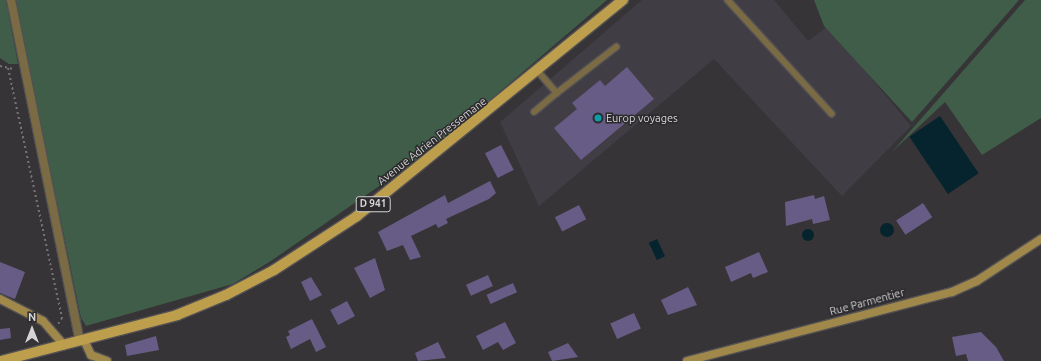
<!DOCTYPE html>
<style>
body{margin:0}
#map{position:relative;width:1041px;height:361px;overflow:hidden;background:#363437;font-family:Ubuntu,sans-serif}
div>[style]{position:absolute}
.built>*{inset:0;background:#403d45}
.green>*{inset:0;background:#3f5d48}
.water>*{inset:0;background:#05242e;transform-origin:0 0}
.round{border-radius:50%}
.building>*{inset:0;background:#675c85;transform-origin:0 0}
.path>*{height:2px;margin-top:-1px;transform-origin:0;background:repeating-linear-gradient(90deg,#757376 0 2px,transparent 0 5px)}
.roads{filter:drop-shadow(1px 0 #535154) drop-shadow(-1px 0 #535154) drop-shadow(0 1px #535154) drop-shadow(0 -1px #535154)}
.lane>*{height:5.5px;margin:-2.75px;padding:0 2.75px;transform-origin:2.75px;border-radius:2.75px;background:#7a6b45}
.street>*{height:8px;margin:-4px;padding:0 4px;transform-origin:4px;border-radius:4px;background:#7a6b45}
.secondary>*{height:8px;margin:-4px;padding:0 4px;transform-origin:4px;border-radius:4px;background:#a0884a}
.primary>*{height:10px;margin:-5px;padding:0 5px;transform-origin:5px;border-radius:5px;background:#bd9e4c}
.dots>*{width:11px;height:11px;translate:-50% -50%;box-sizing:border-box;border:2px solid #2c2a2d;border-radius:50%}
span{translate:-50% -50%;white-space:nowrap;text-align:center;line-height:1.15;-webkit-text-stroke:3px #2c2a2d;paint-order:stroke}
.shield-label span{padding:1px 3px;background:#2c2a2d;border:1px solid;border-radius:3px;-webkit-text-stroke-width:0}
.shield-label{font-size:10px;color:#d5d4d6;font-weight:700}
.poi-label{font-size:11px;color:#d5d4d6}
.left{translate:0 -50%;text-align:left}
.street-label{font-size:11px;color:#d5d4d6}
.north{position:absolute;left:12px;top:309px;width:40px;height:40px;-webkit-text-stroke:3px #2c2a2d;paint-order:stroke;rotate:0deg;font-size:11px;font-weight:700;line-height:16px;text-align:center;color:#d5d4d6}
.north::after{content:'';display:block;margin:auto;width:14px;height:18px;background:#d5d4d6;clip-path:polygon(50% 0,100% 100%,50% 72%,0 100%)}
</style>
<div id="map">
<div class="built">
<div style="clip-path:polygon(642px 0,774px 0,808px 41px,828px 26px,911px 126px,842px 196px,714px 59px,539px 206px,500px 122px)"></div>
</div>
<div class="green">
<div style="clip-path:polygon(0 0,6px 0,18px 64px,9px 64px,0 58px)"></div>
<div style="clip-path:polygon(15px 0,607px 0,434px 148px,271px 261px,233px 284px,86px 326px,81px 318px)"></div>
<div style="clip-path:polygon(814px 0,1019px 0,912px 122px,824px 26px)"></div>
<div style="clip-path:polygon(1025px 0,1041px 0,1041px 118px,982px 155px,945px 102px,892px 152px)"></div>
</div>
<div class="water">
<div style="left:940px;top:116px;width:69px;height:37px;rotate:56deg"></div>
<div class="round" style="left:880px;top:223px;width:14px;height:14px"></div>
<div class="round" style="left:802px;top:229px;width:12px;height:12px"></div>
<div style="left:657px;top:239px;width:19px;height:9px;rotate:65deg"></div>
</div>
<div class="building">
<div style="clip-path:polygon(627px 67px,654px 99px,581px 160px,554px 128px,577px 109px,572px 103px,600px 80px,605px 86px)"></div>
<div style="left:501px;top:145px;width:28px;height:18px;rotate:63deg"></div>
<div style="clip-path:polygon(490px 181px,496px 193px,489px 199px,446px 219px,448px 223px,438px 228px,436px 224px,411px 236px,421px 257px,410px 260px,403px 245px,387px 251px,378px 232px,445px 195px,448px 203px)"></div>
<div style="clip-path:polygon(814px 195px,815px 199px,824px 196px,830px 220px,813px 224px,812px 219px,786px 226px,785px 202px)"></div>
<div style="left:923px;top:203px;width:17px;height:32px;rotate:57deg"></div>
<div style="left:579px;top:205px;width:16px;height:27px;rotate:63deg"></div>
<div style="clip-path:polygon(759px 252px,768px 272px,753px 278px,751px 273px,731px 282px,725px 267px)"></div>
<div style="clip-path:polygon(375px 258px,385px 290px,370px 298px,354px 268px)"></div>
<div style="clip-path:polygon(0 262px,25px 272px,15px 299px,0 293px)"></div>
<div style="left:488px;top:275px;width:12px;height:24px;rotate:66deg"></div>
<div style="clip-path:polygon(311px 277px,322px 295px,310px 301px,301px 282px)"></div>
<div style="left:513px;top:283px;width:10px;height:29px;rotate:66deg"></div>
<div style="clip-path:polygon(688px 287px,697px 305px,668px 315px,661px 300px)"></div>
<div style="left:347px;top:301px;width:17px;height:19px;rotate:62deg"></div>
<div style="left:634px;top:313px;width:17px;height:26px;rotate:66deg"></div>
<div style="clip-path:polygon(312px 319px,326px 347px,316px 352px,310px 339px,291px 349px,286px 337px,290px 335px,288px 331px)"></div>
<div style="clip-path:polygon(505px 322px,516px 343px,503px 350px,498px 342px,483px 350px,476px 336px)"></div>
<div style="clip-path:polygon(10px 328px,11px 338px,0 340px,0 329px)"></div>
<div style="clip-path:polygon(981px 332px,996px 347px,1004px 361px,968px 361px,966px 354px,956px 356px,952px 337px)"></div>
<div style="clip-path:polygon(156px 336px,159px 350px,127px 356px,125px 345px)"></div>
<div style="clip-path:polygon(438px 342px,446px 358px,418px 361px,415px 353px)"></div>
<div style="clip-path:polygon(568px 343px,578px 357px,552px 361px,548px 352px)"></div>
</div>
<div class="path">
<div style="left:0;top:66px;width:14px;rotate:12deg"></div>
<div style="left:8px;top:68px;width:256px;rotate:77.8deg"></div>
<div style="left:62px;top:318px;width:7px;rotate:124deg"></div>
</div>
<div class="roads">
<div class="lane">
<div style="left:728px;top:0;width:154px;rotate:47.6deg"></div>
<div style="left:538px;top:71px;width:29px;rotate:49deg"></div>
<div style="left:557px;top:93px;width:75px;rotate:-37.9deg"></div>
<div style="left:534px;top:112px;width:30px;rotate:-40deg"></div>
</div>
<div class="street">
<div style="left:11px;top:0;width:348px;rotate:78.6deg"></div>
</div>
<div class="secondary">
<div style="left:0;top:299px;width:48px;rotate:27.1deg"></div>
<div style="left:43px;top:321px;width:32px;rotate:49deg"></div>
<div style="left:84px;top:340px;width:17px;rotate:65deg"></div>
<div style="left:91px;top:355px;width:17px;rotate:21deg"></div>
<div style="left:687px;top:361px;width:274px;rotate:-14.6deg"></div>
<div style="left:952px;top:292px;width:27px;rotate:-24deg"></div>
<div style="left:977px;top:281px;width:77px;rotate:-33.3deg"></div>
</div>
<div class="primary">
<div style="left:1px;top:361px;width:182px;rotate:-14.6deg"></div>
<div style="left:177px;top:315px;width:53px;rotate:-22.2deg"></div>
<div style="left:226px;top:295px;width:54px;rotate:-27.5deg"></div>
<div style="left:274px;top:270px;width:99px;rotate:-33deg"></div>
<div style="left:357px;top:216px;width:343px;rotate:-39.1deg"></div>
</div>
</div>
<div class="dots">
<div style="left:598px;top:118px;background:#0f9aa8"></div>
</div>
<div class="shield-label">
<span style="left:373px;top:204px">D 941</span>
</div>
<div class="poi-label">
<span class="left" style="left:606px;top:118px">Europ voyages</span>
</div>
<div class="street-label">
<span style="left:432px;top:141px;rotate:-38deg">Avenue Adrien Pressemane</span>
<span style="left:867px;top:302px;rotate:-15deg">Rue Parmentier</span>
</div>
<div class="north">N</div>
</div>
